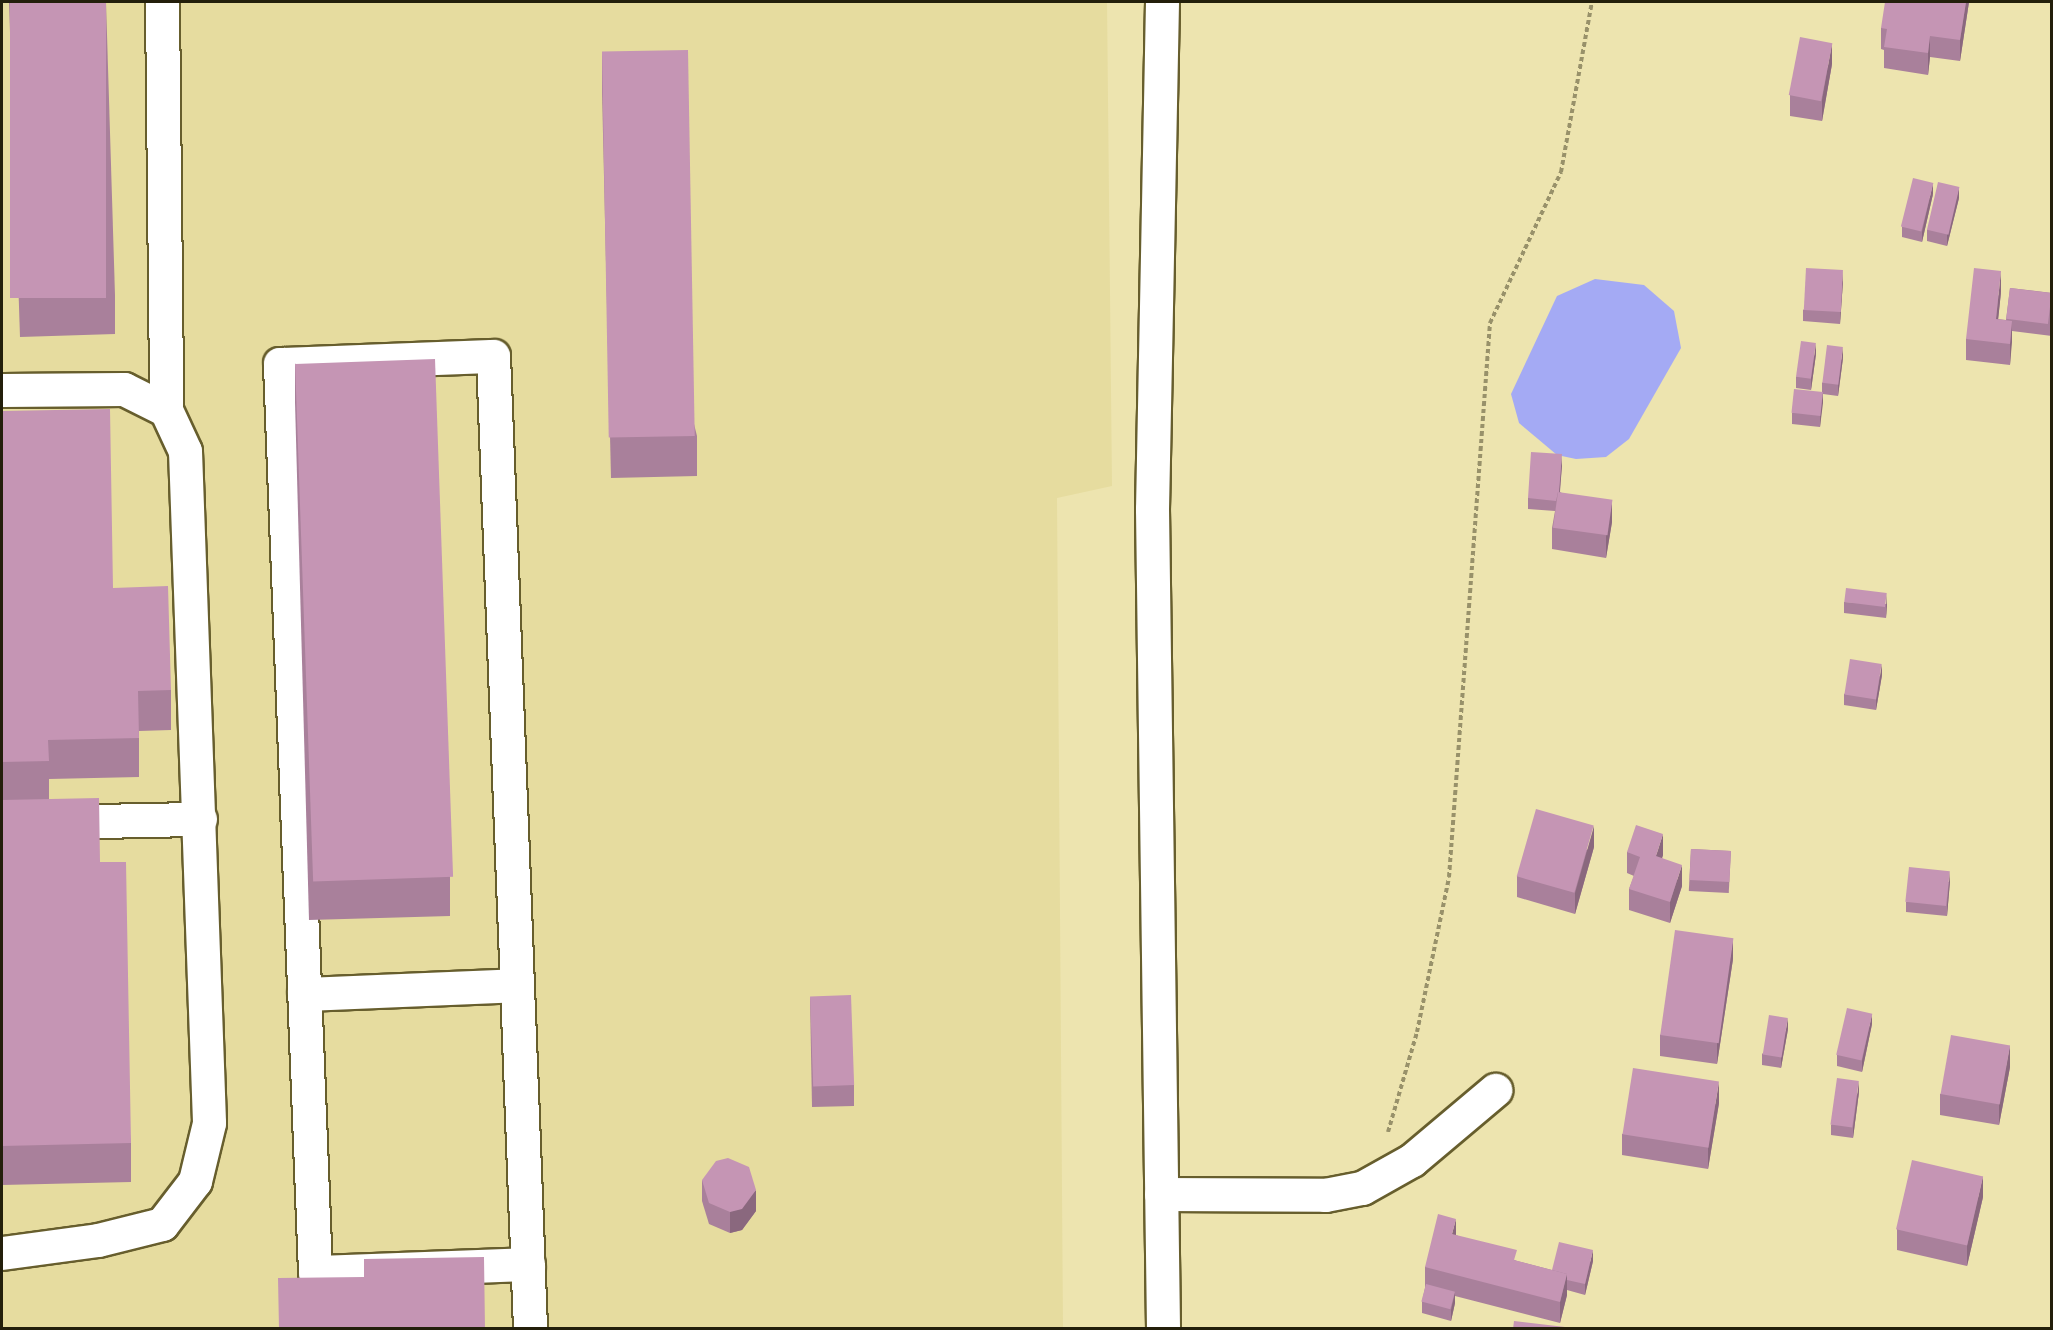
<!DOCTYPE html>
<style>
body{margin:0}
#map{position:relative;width:2053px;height:1330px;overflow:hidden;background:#ede4af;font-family:Rubik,sans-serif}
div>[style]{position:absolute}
.built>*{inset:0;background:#e6dc9f}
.water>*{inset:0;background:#a4aaf4}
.path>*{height:4px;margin-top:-2px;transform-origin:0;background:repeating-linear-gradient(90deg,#98916a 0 4.5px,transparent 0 7.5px)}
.roads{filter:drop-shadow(2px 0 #675e2d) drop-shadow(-2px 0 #675e2d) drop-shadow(0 2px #675e2d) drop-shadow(0 -2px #675e2d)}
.minor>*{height:33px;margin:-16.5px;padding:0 16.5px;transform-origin:16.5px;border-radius:16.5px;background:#fff}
.wall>*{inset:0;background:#a9809b;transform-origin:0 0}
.shaded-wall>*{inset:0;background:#8a687e}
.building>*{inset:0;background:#c595b4;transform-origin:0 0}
span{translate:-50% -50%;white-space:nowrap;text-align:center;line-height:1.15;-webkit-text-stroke:6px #ede4af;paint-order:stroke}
.frame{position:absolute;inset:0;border:3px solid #231f0b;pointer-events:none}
</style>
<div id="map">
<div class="built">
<div style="clip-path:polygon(2px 2px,1107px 2px,1112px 486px,1057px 498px,1063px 1328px,2px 1328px)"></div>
</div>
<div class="water">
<div style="clip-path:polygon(1595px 279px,1644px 285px,1674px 311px,1681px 348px,1629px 439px,1606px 457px,1576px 459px,1557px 455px,1519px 423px,1511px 394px,1557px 296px)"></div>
</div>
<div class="path">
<div style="left:1388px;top:1132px;width:104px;rotate:-73.8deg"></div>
<div style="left:1417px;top:1032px;width:158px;rotate:-78.3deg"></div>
<div style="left:1449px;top:877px;width:556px;rotate:-85.77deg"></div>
<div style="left:1490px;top:323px;width:167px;rotate:-64.8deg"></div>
<div style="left:1561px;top:172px;width:173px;rotate:-79.7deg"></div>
</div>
<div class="roads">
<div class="minor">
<div style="left:162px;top:2px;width:408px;rotate:89.4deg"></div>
<div style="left:1162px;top:2px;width:507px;rotate:91.13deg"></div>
<div style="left:1152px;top:509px;width:819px;rotate:89.23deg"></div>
<div style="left:2px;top:390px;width:122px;rotate:-0.5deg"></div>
<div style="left:124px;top:389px;width:47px;rotate:26.6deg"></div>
<div style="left:166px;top:410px;width:45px;rotate:65.1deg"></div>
<div style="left:185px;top:451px;width:672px;rotate:87.95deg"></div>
<div style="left:209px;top:1123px;width:60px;rotate:103.6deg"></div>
<div style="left:195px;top:1181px;width:54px;rotate:127.5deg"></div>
<div style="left:162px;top:1224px;width:66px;rotate:166deg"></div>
<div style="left:98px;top:1240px;width:97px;rotate:172.3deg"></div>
<div style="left:2px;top:823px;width:198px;rotate:-1.2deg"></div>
<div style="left:304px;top:994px;width:213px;rotate:-2.4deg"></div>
<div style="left:1161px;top:1194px;width:164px;rotate:0.3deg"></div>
<div style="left:1325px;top:1195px;width:38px;rotate:-11deg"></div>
<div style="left:1362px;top:1188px;width:57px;rotate:-29.2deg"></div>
<div style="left:1412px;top:1160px;width:109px;rotate:-40.1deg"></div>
<div style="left:528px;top:1264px;width:213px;rotate:177.8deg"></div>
<div style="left:315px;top:1272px;width:909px;rotate:-92.21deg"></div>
<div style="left:280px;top:364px;width:213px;rotate:-2.2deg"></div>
<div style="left:493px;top:356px;width:973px;rotate:87.82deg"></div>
</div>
</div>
<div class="wall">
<div style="clip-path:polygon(9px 2px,106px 2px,115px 295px,115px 334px,20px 337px)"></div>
<div style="clip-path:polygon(1969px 2px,1960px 61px,1930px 57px,1928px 75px,1884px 68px,1884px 50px,1881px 49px,1881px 28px)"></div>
<div style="clip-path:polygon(602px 52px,697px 436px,697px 476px,611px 478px,602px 91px)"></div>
<div style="clip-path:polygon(1832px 64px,1822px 121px,1790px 116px,1790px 95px)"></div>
<div style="clip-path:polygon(1933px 194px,1922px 242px,1902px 237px,1902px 227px)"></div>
<div style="clip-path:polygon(1959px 198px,1947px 246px,1927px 241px,1927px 230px)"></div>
<div style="clip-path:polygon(1843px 281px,1840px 324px,1803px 321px,1803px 310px)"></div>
<div style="clip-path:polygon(2010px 288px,2052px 293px,2052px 336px,2012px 331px,2010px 365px,1966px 360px,1966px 339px,2001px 292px,1998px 319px,2006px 320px)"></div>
<div style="clip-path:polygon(1816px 354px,1811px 390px,1796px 388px,1796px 377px)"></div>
<div style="clip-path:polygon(1843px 358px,1838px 396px,1823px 394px,1820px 427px,1792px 424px,1792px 413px,1822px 392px,1822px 383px)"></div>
<div style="clip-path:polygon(295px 363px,450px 877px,450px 916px,309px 920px,295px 402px)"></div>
<div style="clip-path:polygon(2px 411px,113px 588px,171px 690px,171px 730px,139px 731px,139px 777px,49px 779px,49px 799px,100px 862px,131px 1143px,131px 1182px,2px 1185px)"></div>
<div style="clip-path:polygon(1562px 465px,1560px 492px,1612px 522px,1606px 558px,1552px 549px,1552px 528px,1555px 511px,1528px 509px,1528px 498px)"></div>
<div style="clip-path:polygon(1844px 602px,1887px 604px,1886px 618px,1844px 613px)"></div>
<div style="clip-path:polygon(1882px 675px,1876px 710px,1844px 705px,1844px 694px)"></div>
<div style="clip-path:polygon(1594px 847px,1575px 914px,1517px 897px,1517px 876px)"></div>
<div style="left:1691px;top:849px;width:40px;height:42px;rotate:3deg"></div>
<div style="clip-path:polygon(1627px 852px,1663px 855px,1662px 858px,1682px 886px,1670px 923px,1629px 910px,1629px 889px,1634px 876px,1627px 873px)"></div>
<div style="clip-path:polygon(1950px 881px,1947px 916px,1906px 912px,1906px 902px)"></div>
<div style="clip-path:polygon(1733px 959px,1717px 1064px,1660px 1056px,1660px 1035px)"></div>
<div style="clip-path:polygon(810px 997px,854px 1085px,854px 1106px,812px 1107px)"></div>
<div style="clip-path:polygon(1872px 1024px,1862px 1072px,1837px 1066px,1837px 1055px)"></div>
<div style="clip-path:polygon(1788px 1029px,1781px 1068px,1762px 1065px,1762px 1054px)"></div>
<div style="clip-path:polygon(2010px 1067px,1999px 1125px,1940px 1115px,1940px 1094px)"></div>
<div style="clip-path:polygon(1859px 1092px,1853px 1138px,1831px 1135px,1831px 1125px)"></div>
<div style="clip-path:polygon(1719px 1103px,1708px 1169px,1622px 1155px,1622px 1134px)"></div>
<div style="clip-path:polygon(702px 1180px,756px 1211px,742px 1230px,730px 1233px,709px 1224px,702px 1201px)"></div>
<div style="clip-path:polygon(1983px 1197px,1967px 1266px,1897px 1250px,1897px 1229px)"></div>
<div style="clip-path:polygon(1456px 1235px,1517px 1261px,1552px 1270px,1593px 1261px,1585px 1295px,1567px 1290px,1567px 1295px,1560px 1323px,1455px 1296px,1455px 1303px,1451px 1321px,1422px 1313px,1422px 1302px,1425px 1288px,1425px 1267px)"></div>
</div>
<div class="shaded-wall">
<div style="clip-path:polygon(1966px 2px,1969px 2px,1960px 61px,1960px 40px)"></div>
<div style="clip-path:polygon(1930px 36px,1930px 57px,1928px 75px,1928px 53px)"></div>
<div style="clip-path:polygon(1832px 43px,1832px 64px,1822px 121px,1822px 100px)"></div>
<div style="clip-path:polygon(1933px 183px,1933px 194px,1922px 242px,1922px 232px)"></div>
<div style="clip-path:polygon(1959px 187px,1959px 198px,1947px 246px,1947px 235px)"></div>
<div style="clip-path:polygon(1843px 270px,1843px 281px,1840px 324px,1840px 313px)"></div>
<div style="clip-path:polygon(2001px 271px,2001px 292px,1996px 340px,1996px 319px)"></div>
<div style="clip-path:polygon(2012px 321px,2012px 342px,2010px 365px,2010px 344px)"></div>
<div style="clip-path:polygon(1816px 343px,1816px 354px,1811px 390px,1811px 379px)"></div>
<div style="clip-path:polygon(1843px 347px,1843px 358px,1838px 396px,1838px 386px)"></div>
<div style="clip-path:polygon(1823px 392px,1823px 403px,1820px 427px,1820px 416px)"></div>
<div style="clip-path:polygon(1562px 454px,1562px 465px,1558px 512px,1558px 501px)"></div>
<div style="clip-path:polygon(1612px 500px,1612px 522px,1606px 558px,1606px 537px)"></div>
<div style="clip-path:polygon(1887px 593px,1887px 604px,1886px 618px,1886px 607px)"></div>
<div style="clip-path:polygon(1882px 664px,1882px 675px,1876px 710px,1876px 700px)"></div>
<div style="clip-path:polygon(1594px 826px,1594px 847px,1575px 914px,1575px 893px)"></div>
<div style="clip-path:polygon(1663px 834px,1663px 855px,1656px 877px,1656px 856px)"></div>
<div style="clip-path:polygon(1682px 865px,1682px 886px,1670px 923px,1670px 902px)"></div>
<div style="clip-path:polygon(1950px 871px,1950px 881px,1947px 916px,1947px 905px)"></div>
<div style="clip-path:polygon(1733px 938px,1733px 959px,1717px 1064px,1717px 1043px)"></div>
<div style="clip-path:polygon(1872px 1014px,1872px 1024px,1862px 1072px,1862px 1061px)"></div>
<div style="clip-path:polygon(1788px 1018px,1788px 1029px,1781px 1068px,1781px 1057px)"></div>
<div style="clip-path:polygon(2010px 1045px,2010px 1067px,1999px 1125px,1999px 1104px)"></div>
<div style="clip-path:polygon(1859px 1081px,1859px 1092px,1853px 1138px,1853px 1128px)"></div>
<div style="clip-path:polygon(1719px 1082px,1719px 1103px,1708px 1169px,1708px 1148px)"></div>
<div style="clip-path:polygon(1983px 1176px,1983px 1197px,1967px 1266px,1967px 1245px)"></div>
<div style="clip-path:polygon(756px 1190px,756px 1211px,742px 1230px,730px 1233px,730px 1212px)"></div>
<div style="clip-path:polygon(1456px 1219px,1456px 1240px,1452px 1234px)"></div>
<div style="clip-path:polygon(1593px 1250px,1593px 1261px,1585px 1295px,1585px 1284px)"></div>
<div style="clip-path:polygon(1567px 1274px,1567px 1295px,1560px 1323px,1560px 1302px)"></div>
<div style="clip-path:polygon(1455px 1292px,1455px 1303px,1451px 1321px,1451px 1310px)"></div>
</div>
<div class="building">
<div style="left:10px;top:2px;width:96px;height:296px"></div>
<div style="clip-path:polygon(1885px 2px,1966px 2px,1960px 40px,1930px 36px,1928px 53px,1884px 47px,1887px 29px,1881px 28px)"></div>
<div style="left:1800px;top:37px;width:33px;height:59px;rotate:11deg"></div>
<div style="left:688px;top:50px;width:386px;height:86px;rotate:89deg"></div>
<div style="left:1913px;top:178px;width:21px;height:50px;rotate:14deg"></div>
<div style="left:1938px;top:182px;width:22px;height:49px;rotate:13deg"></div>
<div style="left:1806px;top:268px;width:37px;height:42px;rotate:3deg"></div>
<div style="clip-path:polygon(1974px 268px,2001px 271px,1996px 319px,2012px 321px,2010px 344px,1966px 339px)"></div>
<div style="left:2010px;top:288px;width:42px;height:31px;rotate:7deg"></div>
<div style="left:1801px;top:341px;width:15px;height:36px;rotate:8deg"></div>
<div style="left:1827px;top:345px;width:16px;height:38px;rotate:7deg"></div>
<div style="left:435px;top:359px;width:518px;height:140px;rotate:88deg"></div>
<div style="left:1794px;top:389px;width:29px;height:24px;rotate:6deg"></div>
<div style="clip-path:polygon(110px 409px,113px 588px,168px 586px,171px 690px,138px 691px,139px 738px,48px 740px,49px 761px,2px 762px,2px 411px)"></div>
<div style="clip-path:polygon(1531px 452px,1562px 454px,1559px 492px,1558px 492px,1556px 501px,1528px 498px)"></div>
<div style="left:1558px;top:492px;width:55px;height:36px;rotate:8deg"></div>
<div style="left:1846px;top:588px;width:41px;height:14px;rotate:7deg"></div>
<div style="left:1850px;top:659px;width:32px;height:36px;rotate:9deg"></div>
<div style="clip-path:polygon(99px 798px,100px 862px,126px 862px,131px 1143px,2px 1146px,2px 800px)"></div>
<div style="left:1536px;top:809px;width:60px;height:70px;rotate:16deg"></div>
<div style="clip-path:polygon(1636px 825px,1663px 834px,1656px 856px,1682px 865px,1670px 902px,1629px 889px,1640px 857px,1627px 852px)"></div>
<div style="left:1691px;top:849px;width:40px;height:31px;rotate:3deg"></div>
<div style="left:1909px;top:867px;width:41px;height:35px;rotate:6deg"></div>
<div style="left:1675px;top:930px;width:59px;height:106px;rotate:8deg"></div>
<div style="left:851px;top:995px;width:90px;height:41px;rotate:88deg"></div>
<div style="left:1847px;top:1008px;width:26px;height:48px;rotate:13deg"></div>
<div style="left:1769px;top:1015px;width:19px;height:40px;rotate:9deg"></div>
<div style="left:1951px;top:1035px;width:60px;height:60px;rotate:10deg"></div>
<div style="left:1633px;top:1068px;width:87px;height:67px;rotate:9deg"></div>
<div style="left:1837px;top:1078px;width:22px;height:47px;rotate:8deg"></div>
<div style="clip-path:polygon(728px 1158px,749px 1167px,756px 1190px,742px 1209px,730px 1212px,709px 1203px,702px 1180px,716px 1161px)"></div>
<div style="left:1912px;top:1160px;width:73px;height:71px;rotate:13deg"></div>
<div style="clip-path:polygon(1438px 1214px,1456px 1219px,1452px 1234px,1517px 1250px,1514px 1260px,1567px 1274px,1560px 1302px,1425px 1267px)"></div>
<div style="clip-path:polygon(1559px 1242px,1593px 1250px,1585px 1284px,1567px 1280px,1567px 1274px,1552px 1270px)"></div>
<div style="clip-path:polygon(484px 1257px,485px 1329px,279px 1329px,278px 1278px,364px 1277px,364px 1259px)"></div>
<div style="left:1426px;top:1284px;width:30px;height:18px;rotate:15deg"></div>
<div style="clip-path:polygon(1514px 1321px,1582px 1329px,1513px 1329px)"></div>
</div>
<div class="frame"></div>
</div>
